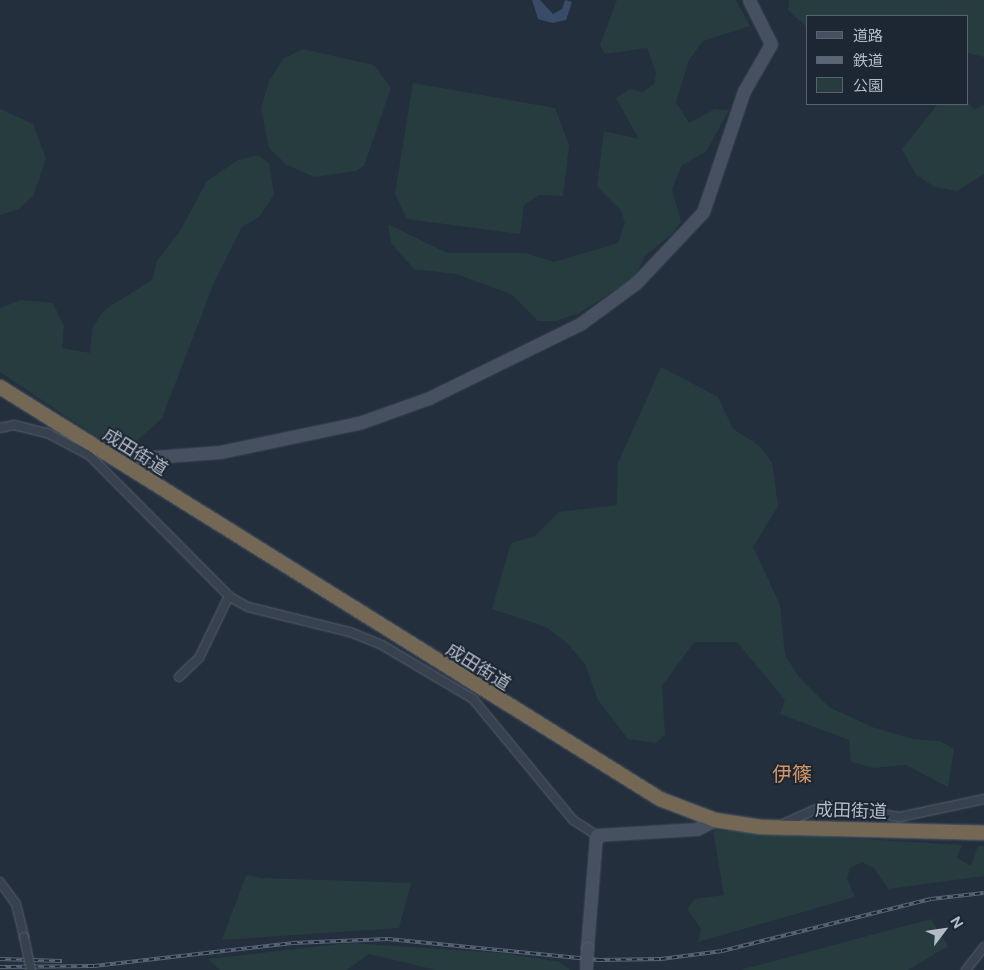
<!DOCTYPE html>
<html>
<head>
<meta charset="utf-8">
<style>
  body { margin:0 }
  #map { position:relative; width:984px; height:970px; overflow:hidden; background:#242f3e; font-family:"Public Sans","Noto Sans JP",sans-serif }
  div>[style] { position:absolute }
  [style*='--x'] { left:calc(var(--x)*1px); top:calc(var(--y)*1px); width:calc(var(--w)*1px); rotate:calc(var(--a)*1deg) }
  .green>* { inset:0; background:#263c3f }
  .water>* { inset:0; background:#394c67 }
  .roads { filter:drop-shadow(0 0 1px #565f6c) drop-shadow(0 0 1px #565f6c) }
  .street>* { height:8px; margin:-4px; padding:0 4px; transform-origin:4px; border-radius:4px; background:#38414e }
  .secondary>* { height:11px; margin:-5.5px; padding:0 5.5px; transform-origin:5.5px; border-radius:5.5px; background:#465061 }
  .highway>* { height:14px; margin:-7px; padding:0 7px; transform-origin:7px; border-radius:7px; background:#746855 }
  .rail>* { height:4px; margin-top:-2px; transform-origin:0; background:repeating-linear-gradient(90deg,#1d2633 0 5.5px,#5a6575 0 11px); box-sizing:border-box; border-block:1px solid #5a6575 }
  .bridges { filter:drop-shadow(0 0 1px #565f6c) drop-shadow(0 0 1px #565f6c) }
  .street-bridge>* { height:8px; margin:-4px; padding:0 4px; transform-origin:4px; border-radius:4px; background:#38414e }
  .secondary-bridge>* { height:11px; margin:-5.5px; padding:0 5.5px; transform-origin:5.5px; border-radius:5.5px; background:#465061 }
  span { translate:-50% -50%; white-space:nowrap; text-align:center; line-height:1.15; -webkit-text-stroke:4px #1d2633; paint-order:stroke }
  .street-label { font-size:18px; color:#b4bcc9 }
  .quarter-label { font-size:20px; color:#d59563 }
  .legend { position:absolute; left:806px; top:15px; width:162px; height:90px; box-sizing:border-box; background:#1d2633; border:1px solid #59626f; margin:0; padding:6px 9px; list-style:none; font-size:15px; color:#b4bcc9 }
  .legend li { display:flex; align-items:center; gap:10px; height:25px }
  .legend b { width:25px; border:1px solid #59626f }
  .north { position:absolute; left:919px; top:905px; width:50px; height:50px; -webkit-text-stroke:4px #1d2633; paint-order:stroke; rotate:59deg; font-size:14px; font-weight:700; line-height:20px; text-align:center; color:#b4bcc9 }
  .north::after { content:''; display:block; margin:auto; width:18px; height:22px; background:#b4bcc9; clip-path:polygon(50% 0,100% 100%,50% 72%,0 100%) }
</style>
</head>
<body>
<div id="map">
  <div class="green">
    <div style="clip-path:polygon(617px 0,736px 0,750px 26px,703px 41px,689px 60px,676px 102px,689px 123px,715px 109px,729px 110px,706px 152px,682px 165px,672px 189px,681px 222px,672px 234px,645px 256px,634px 278px,579px 313px,556px 321px,538px 321px,511px 294px,456px 274px,414px 269px,391px 243px,388px 224px,447px 253px,525px 253px,554px 262px,618px 243px,625px 223px,620px 209px,597px 186px,604px 131px,639px 139px,616px 98px,630px 89px,643px 92px,654px 84px,656px 73px,647px 48px,605px 54px,600px 45px)"></div>
    <div style="clip-path:polygon(789px 0,984px 0,984px 57px,968px 53px,968px 16px,808px 16px,808px 28px,788px 10px)"></div>
    <div style="clip-path:polygon(302px 49px,374px 65px,391px 88px,364px 166px,356px 171px,314px 177px,287px 165px,269px 148px,261px 109px,269px 81px,283px 59px)"></div>
    <div style="clip-path:polygon(413px 83px,555px 108px,569px 145px,563px 196px,539px 195px,524px 205px,520px 234px,407px 219px,395px 194px)"></div>
    <div style="clip-path:polygon(968px 102px,974px 110px,984px 105px,984px 174px,957px 191px,935px 187px,916px 175px,902px 149px,938px 104px)"></div>
    <div style="clip-path:polygon(0 109px,33px 124px,46px 159px,33px 196px,19px 209px,0 215px)"></div>
    <div style="clip-path:polygon(258px 155px,269px 163px,274px 195px,260px 216px,242px 227px,215px 280px,162px 418px,128px 449px,97px 437px,0 372px,0 308px,21px 300px,53px 303px,64px 326px,62px 348px,90px 353px,92px 329px,104px 310px,152px 280px,157px 261px,180px 231px,207px 181px,238px 160px)"></div>
    <div style="clip-path:polygon(661px 367px,718px 397px,733px 429px,760px 446px,772px 463px,778px 506px,753px 547px,780px 605px,785px 655px,799px 677px,829px 707px,872px 727px,913px 739px,940px 741px,954px 749px,948px 787px,906px 765px,874px 768px,851px 762px,849px 740px,780px 714px,785px 700px,737px 642px,694px 642px,662px 686px,665px 735px,656px 743px,628px 739px,598px 700px,585px 664px,567px 643px,546px 627px,492px 609px,511px 543px,535px 536px,559px 512px,617px 505px,618px 463px)"></div>
    <div style="clip-path:polygon(713px 830px,962px 845px,957px 858px,971px 866px,978px 846px,984px 846px,984px 876px,888px 889px,874px 868px,862px 862px,850px 868px,847px 879px,855px 897px,698px 942px,701px 929px,687px 909px,695px 899px,724px 895px)"></div>
    <div style="clip-path:polygon(246px 875px,262px 878px,411px 883px,399px 928px,222px 940px)"></div>
    <div style="clip-path:polygon(931px 919px,948px 946px,908px 970px,740px 970px)"></div>
    <div style="clip-path:polygon(349px 943px,501px 953px,560px 962px,570px 970px,436px 970px,369px 954px,347px 970px,220px 970px,208px 959px)"></div>
  </div>
  <div class="water">
    <div style="clip-path:polygon(532px 0,540px 0,553px 14px,562px 9px,565px 0,572px 2px,566px 20px,552px 23px,538px 19px)"></div>
  </div>
  <div class="roads">
    <div class="street">
      <div style="--x:0;--y:428;--w:14;--a:-12"></div>
      <div style="--x:14;--y:425;--w:36;--a:14"></div>
      <div style="--x:49;--y:434;--w:45;--a:27.7"></div>
      <div style="--x:89;--y:455;--w:200;--a:45.2"></div>
      <div style="--x:230;--y:597;--w:21;--a:29"></div>
      <div style="--x:248;--y:607;--w:105;--a:13.8"></div>
      <div style="--x:350;--y:632;--w:35;--a:22"></div>
      <div style="--x:382;--y:645;--w:106;--a:30.7"></div>
      <div style="--x:473;--y:699;--w:157;--a:50.4"></div>
      <div style="--x:573;--y:820;--w:27;--a:33"></div>
      <div style="--x:179;--y:677;--w:28;--a:-44"></div>
      <div style="--x:199;--y:658;--w:69;--a:-64.2"></div>
      <div style="--x:781;--y:825;--w:48;--a:-24.4"></div>
      <div style="--x:825;--y:805;--w:76;--a:9.1"></div>
      <div style="--x:900;--y:817;--w:86;--a:-12.1"></div>
      <div style="--x:0;--y:882;--w:27;--a:54"></div>
      <div style="--x:16;--y:904;--w:34;--a:76"></div>
      <div style="--x:966;--y:970;--w:29;--a:-52"></div>
    </div>
    <div class="secondary">
      <div style="--x:114;--y:460;--w:106;--a:-4.3"></div>
      <div style="--x:220;--y:452;--w:142;--a:-11.8"></div>
      <div style="--x:359;--y:423;--w:74;--a:-19.7"></div>
      <div style="--x:429;--y:398;--w:168;--a:-26.1"></div>
      <div style="--x:580;--y:324;--w:69;--a:-36.2"></div>
      <div style="--x:636;--y:283;--w:98;--a:-46.7"></div>
      <div style="--x:703;--y:212;--w:128;--a:-71.3"></div>
      <div style="--x:744;--y:91;--w:54;--a:-60.1"></div>
      <div style="--x:771;--y:44;--w:49;--a:-116.6"></div>
      <div style="--x:587;--y:948;--w:113;--a:-85.4"></div>
      <div style="--x:596;--y:835;--w:101;--a:-3.4"></div>
      <div style="--x:697;--y:829;--w:20;--a:-27"></div>
    </div>
    <div class="highway">
      <div style="--x:0;--y:387;--w:778;--a:31.97"></div>
      <div style="--x:660;--y:799;--w:59;--a:20.9"></div>
      <div style="--x:715;--y:820;--w:46;--a:8.8"></div>
      <div style="--x:760;--y:827;--w:224;--a:1.5"></div>
    </div>
  </div>
  <div class="rail">
    <div style="--x:0;--y:959;--w:62;--a:1.8"></div>
    <div style="--x:0;--y:967;--w:94;--a:-0.6"></div>
    <div style="--x:94;--y:966;--w:199;--a:-6.6"></div>
    <div style="--x:292;--y:943;--w:96;--a:-2.4"></div>
    <div style="--x:388;--y:939;--w:212;--a:5.7"></div>
    <div style="--x:599;--y:960;--w:62;--a:-0.9"></div>
    <div style="--x:661;--y:959;--w:62;--a:-7.5"></div>
    <div style="--x:722;--y:951;--w:215;--a:-14"></div>
    <div style="--x:931;--y:899;--w:53;--a:-6.5"></div>
  </div>
  <div class="bridges">
    <div class="street-bridge">
      <div style="--x:24;--y:937;--w:34;--a:78"></div>
    </div>
    <div class="secondary-bridge">
      <div style="--x:586;--y:969;--w:21;--a:-87"></div>
    </div>
  </div>
  <div class="street-label">
    <span style="left:135px;top:452px;rotate:32deg">成田街道</span>
    <span style="left:478px;top:667px;rotate:32deg">成田街道</span>
    <span style="left:851px;top:811px;rotate:2deg">成田街道</span>
  </div>
  <div class="quarter-label">
    <span style="left:792px;top:774px">伊篠</span>
  </div>
  <ul class="legend">
  <li><b style="height:6px;background:#465061"></b>道路</li>
  <li><b style="height:6px;background:#5a6575"></b>鉄道</li>
  <li><b style="height:14px;background:#263c3f"></b>公園</li>
  </ul>
  <div class="north">N</div>
</div>
</body>
</html>
